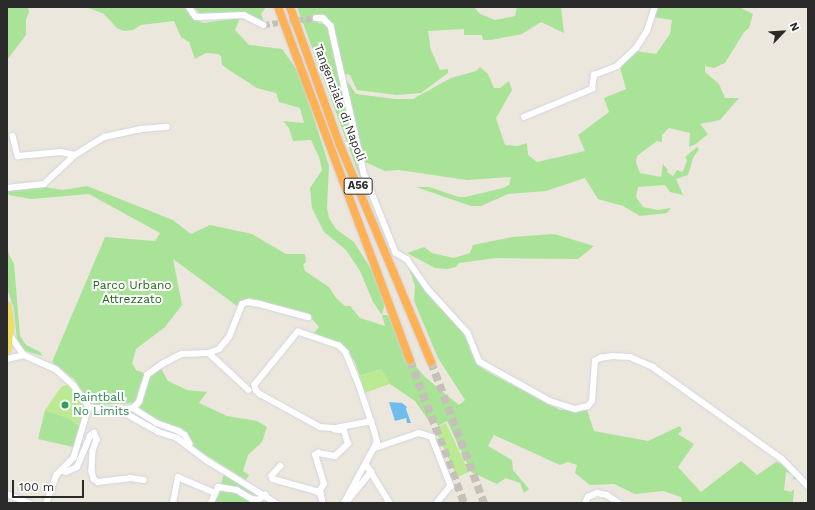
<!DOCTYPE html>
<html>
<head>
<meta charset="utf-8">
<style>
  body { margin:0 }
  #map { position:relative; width:815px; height:510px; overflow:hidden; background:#ece7dc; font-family:"Work Sans",sans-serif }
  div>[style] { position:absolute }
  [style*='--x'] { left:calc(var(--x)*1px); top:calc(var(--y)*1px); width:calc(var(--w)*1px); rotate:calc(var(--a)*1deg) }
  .green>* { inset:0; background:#a9e398 }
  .pitch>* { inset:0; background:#bbea93; transform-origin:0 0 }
  .water>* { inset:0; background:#6ebdee }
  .minor-tunnel>* { height:5.5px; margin-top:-2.75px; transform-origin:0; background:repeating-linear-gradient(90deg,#c5c1b8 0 5.5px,transparent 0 8.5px) }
  .highway-tunnel>* { height:8px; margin-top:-4px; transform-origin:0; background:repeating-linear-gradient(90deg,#c5c1b8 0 8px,transparent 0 12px) }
  .roads { filter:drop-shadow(0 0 1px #d1d2e3) drop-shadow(0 0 1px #d1d2e3) }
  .minor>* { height:5.5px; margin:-2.75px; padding:0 2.75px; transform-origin:2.75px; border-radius:2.75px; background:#fff }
  .major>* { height:7px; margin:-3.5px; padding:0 3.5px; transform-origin:3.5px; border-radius:3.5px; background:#f0df5c }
  .highway>* { height:8px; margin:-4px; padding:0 4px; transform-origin:4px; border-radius:4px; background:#feb255 }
  .dots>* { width:11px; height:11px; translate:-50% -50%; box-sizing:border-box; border:2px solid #fff; border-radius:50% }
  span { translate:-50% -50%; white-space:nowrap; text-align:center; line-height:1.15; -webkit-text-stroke:4px #fff; paint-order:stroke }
  .shield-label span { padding:1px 3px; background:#fff; border:1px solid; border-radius:3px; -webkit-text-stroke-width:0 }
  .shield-label { font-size:11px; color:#2a2a2a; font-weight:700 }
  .street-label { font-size:12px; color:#2a2a2a }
  .park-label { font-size:12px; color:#21671a }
  .leisure-label { font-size:12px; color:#27864d }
  .left { translate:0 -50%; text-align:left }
  .frame { position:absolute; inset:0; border:8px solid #2a2a2a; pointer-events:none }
  .north { position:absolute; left:763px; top:12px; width:40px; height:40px; -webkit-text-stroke:3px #fff; paint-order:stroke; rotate:65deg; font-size:11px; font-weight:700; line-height:16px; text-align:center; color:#2a2a2a }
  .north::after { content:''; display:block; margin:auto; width:14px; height:18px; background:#2a2a2a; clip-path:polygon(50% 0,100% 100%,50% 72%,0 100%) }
  .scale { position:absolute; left:12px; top:480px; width:72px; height:18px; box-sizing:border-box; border:2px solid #2a2a2a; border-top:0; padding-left:5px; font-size:12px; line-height:14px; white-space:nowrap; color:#2a2a2a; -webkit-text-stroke:3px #fff; paint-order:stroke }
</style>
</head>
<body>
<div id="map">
  <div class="green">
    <div style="clip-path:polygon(7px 7px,28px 7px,29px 12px,26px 20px,26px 35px,7px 60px)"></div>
    <div style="clip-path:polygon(86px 7px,186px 7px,190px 16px,203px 23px,240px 18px,235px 30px,249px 45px,282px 49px,300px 74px,329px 166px,327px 208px,329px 218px,336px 229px,354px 242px,373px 272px,385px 302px,382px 315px,390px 315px,408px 363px,414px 364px,425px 377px,459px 405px,465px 400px,438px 358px,414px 301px,415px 286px,408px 265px,439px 306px,468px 335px,471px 352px,479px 366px,488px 372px,560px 410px,587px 410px,594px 431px,648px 441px,680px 426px,682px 430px,678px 434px,694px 444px,678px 467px,701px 492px,741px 461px,757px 475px,776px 462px,787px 465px,793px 470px,796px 478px,796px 480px,793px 479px,793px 474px,786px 472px,784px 490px,791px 492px,794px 489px,793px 503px,682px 503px,681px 497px,663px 491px,635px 494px,614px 484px,590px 485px,575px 473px,577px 465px,568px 462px,560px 465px,494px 435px,488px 446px,512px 460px,513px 470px,529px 489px,524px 493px,520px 483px,506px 478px,497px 484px,471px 472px,447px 421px,438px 426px,434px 419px,429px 421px,415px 401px,390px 384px,381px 369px,360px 376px,354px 360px,342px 346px,313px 334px,319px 327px,307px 313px,249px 298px,239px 302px,237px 306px,173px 259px,182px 305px,165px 327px,136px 349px,132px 363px,136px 370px,146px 374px,140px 385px,136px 403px,91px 405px,75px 380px,52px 362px,105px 237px,155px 241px,160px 233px,89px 194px,31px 199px,9px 195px,7px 190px,45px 187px,63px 190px,87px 186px,173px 220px,191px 234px,210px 225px,252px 234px,286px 254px,305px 254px,306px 262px,303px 265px,305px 271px,329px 287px,336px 298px,345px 306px,350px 306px,360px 318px,385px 326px,382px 315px,373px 302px,360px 271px,346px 250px,324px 232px,312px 208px,310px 188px,322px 170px,319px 157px,311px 140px,293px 141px,289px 128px,283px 121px,304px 123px,300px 108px,279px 102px,276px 93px,257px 88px,232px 72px,222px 65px,221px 56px,218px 54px,206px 53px,195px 59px,189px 42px,181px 37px,174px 21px,141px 25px,133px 30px,124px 31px,117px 28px,104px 14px)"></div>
    <div style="clip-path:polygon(193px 7px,266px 7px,261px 14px,264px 22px,245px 13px,202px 15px)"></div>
    <div style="clip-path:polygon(297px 7px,474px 7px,480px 14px,495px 20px,515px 16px,517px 7px,561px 7px,564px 33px,541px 22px,522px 34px,491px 40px,483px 40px,482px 35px,464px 35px,464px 29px,428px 31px,431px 50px,440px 70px,448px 69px,448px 73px,421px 93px,397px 95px,357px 90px,350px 75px,343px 73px,331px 22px,323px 16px,315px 15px,318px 23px,324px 24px,328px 28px,361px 180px)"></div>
    <div style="clip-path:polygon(656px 7px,739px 7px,753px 14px,749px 28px,744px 32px,725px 63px,714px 68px,705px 66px,705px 72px,719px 84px,725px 98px,739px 98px,720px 120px,700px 124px,708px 134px,696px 144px,689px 147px,690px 133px,669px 128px,662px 135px,662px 142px,657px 141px,637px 156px,636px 162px,640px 173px,661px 177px,663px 164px,668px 170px,667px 172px,673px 176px,677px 170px,682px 172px,684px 169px,687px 160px,685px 157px,697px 147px,699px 149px,693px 158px,688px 175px,676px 179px,683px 195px,670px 192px,665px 185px,638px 187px,636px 197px,643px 207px,658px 210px,671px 208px,667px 213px,640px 216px,623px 206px,598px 199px,585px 178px,546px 191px,508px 194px,481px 206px,471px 206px,416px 187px,429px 187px,459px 197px,465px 197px,503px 188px,509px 185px,511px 177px,467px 180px,399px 170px,385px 171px,363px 161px,345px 78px,356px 94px,395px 99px,413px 99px,451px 78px,476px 71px,480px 67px,488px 74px,494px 88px,500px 88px,509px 81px,512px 90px,496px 118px,505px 145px,518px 146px,527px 143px,528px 155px,537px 162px,585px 151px,578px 135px,609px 112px,604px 98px,626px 89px,620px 67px,636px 51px,656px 54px,670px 34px,672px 20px,653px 17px)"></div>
    <div style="clip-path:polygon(554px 234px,594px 246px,578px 259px,496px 258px,459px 263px,456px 267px,447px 269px,435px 268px,407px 253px,424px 247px,432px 253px,454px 258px,470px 253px,473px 245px,512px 237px)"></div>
    <div style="clip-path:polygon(7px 250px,14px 264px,20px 336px,26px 345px,40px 352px,43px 356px,25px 351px,17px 342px,14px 309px,7px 289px)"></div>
    <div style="clip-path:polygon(160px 367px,168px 381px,187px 390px,207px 392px,199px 403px,227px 416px,257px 421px,267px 427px,262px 442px,248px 455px,243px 471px,249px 475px,246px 480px,193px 447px,186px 433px,163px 424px,139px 410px,147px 377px)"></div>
    <div style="clip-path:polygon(45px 410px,68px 418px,80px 427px,73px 447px,38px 439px)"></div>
    <div style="clip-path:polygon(224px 474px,254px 493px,255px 495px,221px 484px)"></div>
    <div style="clip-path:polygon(219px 488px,238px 493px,253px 503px,214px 503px)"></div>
  </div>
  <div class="pitch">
    <div style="clip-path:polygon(381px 369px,390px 384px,364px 393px,358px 377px)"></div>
    <div style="clip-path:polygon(68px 384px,85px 408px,80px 427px,68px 418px,45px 410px,61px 387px)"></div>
    <div style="left:446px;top:423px;width:54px;height:13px;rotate:65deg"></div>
  </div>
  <div class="water">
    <div style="clip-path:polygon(389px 402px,402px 403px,407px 407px,406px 409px,411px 423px,407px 423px,406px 418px,395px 421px)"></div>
  </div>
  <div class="minor-tunnel">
    <div style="--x:264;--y:25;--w:52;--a:-7.7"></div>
  </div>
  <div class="highway-tunnel">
    <div style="--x:410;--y:360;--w:153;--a:69.3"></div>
    <div style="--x:431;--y:362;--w:151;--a:69.4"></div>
  </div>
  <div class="roads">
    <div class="minor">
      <div style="--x:189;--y:7;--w:12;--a:55"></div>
      <div style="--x:196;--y:17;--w:48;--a:-2.4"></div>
      <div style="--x:244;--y:15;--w:22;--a:27"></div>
      <div style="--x:316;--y:18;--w:7;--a:0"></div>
      <div style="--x:323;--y:18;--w:11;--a:45"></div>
      <div style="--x:331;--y:26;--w:151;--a:77.3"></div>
      <div style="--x:364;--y:173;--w:86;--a:68.2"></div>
      <div style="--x:396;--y:253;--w:13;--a:29"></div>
      <div style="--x:407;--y:259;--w:37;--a:55"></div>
      <div style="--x:428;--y:289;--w:59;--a:47.7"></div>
      <div style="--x:468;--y:333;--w:31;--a:68"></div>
      <div style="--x:480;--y:362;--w:80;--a:29.1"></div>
      <div style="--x:550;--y:401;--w:26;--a:18"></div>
      <div style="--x:575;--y:409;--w:13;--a:-13"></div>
      <div style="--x:588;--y:406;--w:6;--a:-51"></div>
      <div style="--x:592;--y:401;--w:40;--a:-85.7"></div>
      <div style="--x:595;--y:361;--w:6;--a:-31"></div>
      <div style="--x:600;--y:358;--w:12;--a:-9"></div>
      <div style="--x:612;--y:356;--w:18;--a:3"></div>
      <div style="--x:630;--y:357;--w:25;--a:23"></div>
      <div style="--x:653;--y:367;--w:158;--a:35.5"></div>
      <div style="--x:782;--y:459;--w:37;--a:46"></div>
      <div style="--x:524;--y:117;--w:74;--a:-22.4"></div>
      <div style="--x:592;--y:89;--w:14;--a:-82"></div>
      <div style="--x:594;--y:75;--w:25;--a:-21"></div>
      <div style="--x:617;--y:66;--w:26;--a:-43"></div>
      <div style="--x:636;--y:48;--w:20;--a:-57"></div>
      <div style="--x:647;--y:31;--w:25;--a:-72"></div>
      <div style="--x:13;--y:136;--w:21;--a:76"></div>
      <div style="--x:18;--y:156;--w:43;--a:-5.3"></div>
      <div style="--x:61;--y:152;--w:14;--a:12"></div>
      <div style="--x:7;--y:188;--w:37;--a:-6"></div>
      <div style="--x:44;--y:184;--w:42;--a:-43.1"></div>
      <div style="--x:75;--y:155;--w:34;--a:-32"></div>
      <div style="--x:104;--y:137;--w:39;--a:-12"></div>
      <div style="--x:142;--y:129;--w:25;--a:-5"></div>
      <div style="--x:10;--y:335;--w:24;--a:55"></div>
      <div style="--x:209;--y:353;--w:54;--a:42.8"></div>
      <div style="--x:7;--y:359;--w:17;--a:-13"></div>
      <div style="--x:24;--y:355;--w:35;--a:24"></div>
      <div style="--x:56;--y:369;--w:25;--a:43"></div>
      <div style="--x:74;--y:386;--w:26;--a:54"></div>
      <div style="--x:89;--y:407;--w:53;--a:106.4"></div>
      <div style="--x:74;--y:458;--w:24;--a:135"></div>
      <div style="--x:57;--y:475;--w:30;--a:110"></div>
      <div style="--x:89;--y:407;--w:34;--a:8"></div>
      <div style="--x:123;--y:412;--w:41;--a:29.1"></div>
      <div style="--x:159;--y:432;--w:19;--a:18"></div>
      <div style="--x:177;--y:438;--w:39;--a:37"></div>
      <div style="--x:208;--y:461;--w:80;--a:31.7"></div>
      <div style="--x:133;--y:408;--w:8;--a:-45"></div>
      <div style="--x:139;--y:402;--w:28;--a:-73"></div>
      <div style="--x:147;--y:375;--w:19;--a:-36"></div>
      <div style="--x:162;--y:364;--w:22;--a:-27"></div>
      <div style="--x:182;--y:354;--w:27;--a:-2"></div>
      <div style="--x:209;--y:353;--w:11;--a:-22"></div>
      <div style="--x:219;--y:349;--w:16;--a:-50"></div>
      <div style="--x:229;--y:337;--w:35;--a:-68"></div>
      <div style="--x:242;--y:304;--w:6;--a:-18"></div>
      <div style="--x:248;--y:302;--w:12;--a:9"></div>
      <div style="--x:260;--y:304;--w:50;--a:15.2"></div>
      <div style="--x:117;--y:410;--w:16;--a:-7"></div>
      <div style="--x:133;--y:408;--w:28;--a:32"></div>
      <div style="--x:157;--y:423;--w:23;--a:20"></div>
      <div style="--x:179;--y:431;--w:7;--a:34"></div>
      <div style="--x:185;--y:435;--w:10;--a:61"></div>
      <div style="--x:375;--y:448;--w:46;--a:-18.8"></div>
      <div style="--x:419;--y:433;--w:14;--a:17"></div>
      <div style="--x:432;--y:437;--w:53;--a:68.8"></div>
      <div style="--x:451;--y:486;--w:22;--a:129"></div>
      <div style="--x:366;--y:464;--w:46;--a:58.4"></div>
      <div style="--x:281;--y:466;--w:13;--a:132"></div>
      <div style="--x:272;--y:476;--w:3;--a:72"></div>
      <div style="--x:273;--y:479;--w:45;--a:15.6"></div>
      <div style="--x:316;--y:491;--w:6;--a:31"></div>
      <div style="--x:321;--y:494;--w:9;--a:77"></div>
      <div style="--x:62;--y:470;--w:4;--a:27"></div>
      <div style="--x:66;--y:472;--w:12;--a:-24"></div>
      <div style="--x:77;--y:467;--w:34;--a:-67"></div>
      <div style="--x:90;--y:436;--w:5;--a:-37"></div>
      <div style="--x:94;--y:433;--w:7;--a:63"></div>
      <div style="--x:97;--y:439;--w:13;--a:108"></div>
      <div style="--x:93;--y:451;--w:20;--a:93"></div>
      <div style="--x:92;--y:471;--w:8;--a:76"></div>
      <div style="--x:94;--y:479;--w:5;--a:37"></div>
      <div style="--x:98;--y:482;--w:33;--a:-7"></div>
      <div style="--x:131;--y:478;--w:13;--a:9"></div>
      <div style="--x:319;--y:492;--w:9;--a:-58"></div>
      <div style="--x:324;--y:484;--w:30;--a:-107"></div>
      <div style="--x:315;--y:455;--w:4;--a:-34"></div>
      <div style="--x:318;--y:453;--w:17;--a:10"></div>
      <div style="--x:335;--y:456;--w:18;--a:-43"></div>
      <div style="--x:348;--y:444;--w:14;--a:-107"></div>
      <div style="--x:344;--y:431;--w:9;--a:-174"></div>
      <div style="--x:7;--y:494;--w:24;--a:22"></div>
      <div style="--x:349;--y:499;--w:35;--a:-51"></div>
      <div style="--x:173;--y:503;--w:26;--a:-79"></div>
      <div style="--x:178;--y:477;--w:40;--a:23.4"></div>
      <div style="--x:211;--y:503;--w:17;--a:-66"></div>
      <div style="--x:218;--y:487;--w:19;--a:9"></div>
      <div style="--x:237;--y:490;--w:17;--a:31"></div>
      <div style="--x:252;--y:499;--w:6;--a:9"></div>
      <div style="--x:258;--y:500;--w:9;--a:-36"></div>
      <div style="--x:344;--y:503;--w:69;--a:-61.6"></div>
      <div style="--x:377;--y:442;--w:11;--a:-105"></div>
      <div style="--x:374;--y:431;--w:47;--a:-108.4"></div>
      <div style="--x:359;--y:386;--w:35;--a:-112"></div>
      <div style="--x:346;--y:353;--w:10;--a:-135"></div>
      <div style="--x:339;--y:346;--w:43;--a:-161.1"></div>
      <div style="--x:298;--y:332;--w:68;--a:129.1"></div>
      <div style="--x:255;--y:385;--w:5;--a:79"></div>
      <div style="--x:256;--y:390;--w:6;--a:45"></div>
      <div style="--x:260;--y:394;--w:68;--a:28.8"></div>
      <div style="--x:320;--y:427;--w:16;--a:4"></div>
      <div style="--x:336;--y:428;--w:36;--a:-11"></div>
      <div style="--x:585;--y:503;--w:7;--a:-63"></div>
      <div style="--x:588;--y:497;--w:10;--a:-24"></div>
      <div style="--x:597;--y:493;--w:10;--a:11"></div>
      <div style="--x:607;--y:495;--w:14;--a:34"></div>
    </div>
    <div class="major">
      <div style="--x:7;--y:305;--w:20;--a:81"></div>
      <div style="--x:10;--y:325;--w:25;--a:97"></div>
    </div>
    <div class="highway">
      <div style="--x:278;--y:7;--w:377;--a:69.5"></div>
      <div style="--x:290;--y:7;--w:145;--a:70.2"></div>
      <div style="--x:339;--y:143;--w:238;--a:67.2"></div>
    </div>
  </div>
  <div class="dots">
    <div style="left:65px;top:405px;background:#2e9e5b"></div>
  </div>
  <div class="shield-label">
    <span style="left:358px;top:186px">A56</span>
  </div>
  <div class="street-label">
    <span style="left:339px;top:103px;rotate:69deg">Tangenziale di Napoli</span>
  </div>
  <div class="park-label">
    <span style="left:132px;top:293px">Parco Urbano<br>Attrezzato</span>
  </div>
  <div class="leisure-label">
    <span class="left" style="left:73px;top:405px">Paintball<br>No Limits</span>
  </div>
  <div class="frame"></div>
  <div class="north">N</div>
  <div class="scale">100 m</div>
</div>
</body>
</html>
